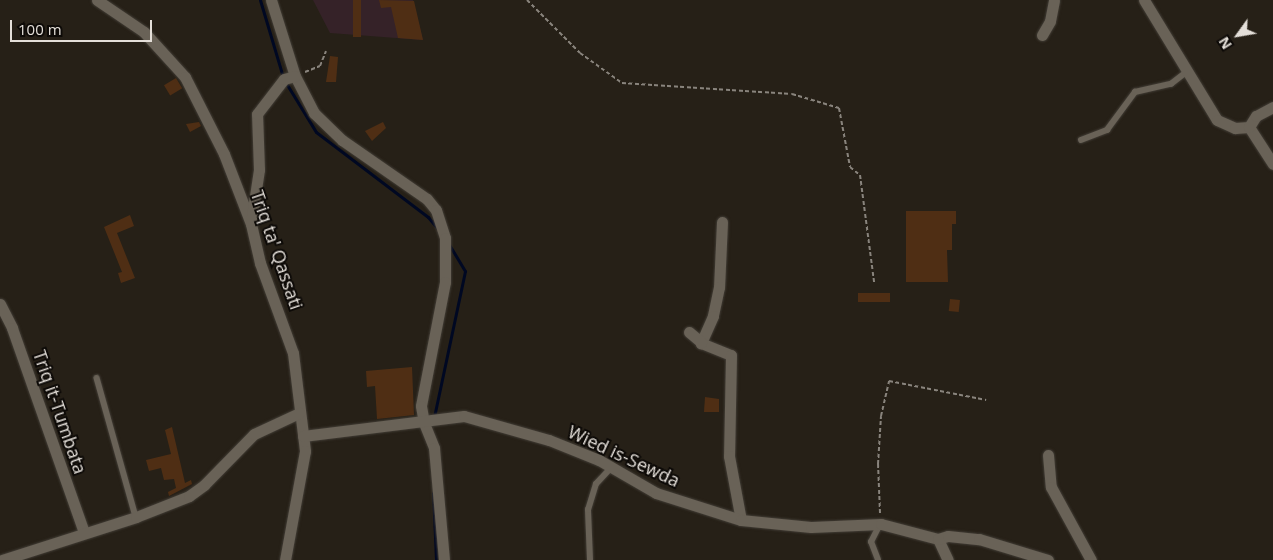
<!DOCTYPE html>
<html>
<head>
<meta charset="utf-8">
<style>
  body { margin:0 }
  #map { position:relative; width:1273px; height:560px; overflow:hidden; background:#262017; font-family:"Open Sans",sans-serif }
  div>[style] { position:absolute }
  [style*='--x'] { left:calc(var(--x)*1px); top:calc(var(--y)*1px); width:calc(var(--w)*1px); rotate:calc(var(--a)*1deg) }
  .industrial>* { inset:0; background:#352228 }
  .stream>* { height:3px; margin:-1.5px; padding:0 1.5px; transform-origin:1.5px; border-radius:1.5px; background:#000822 }
  .building>* { inset:0; background:#4f2e14; transform-origin:0 0 }
  .path>* { height:2px; margin-top:-1px; transform-origin:0; background:repeating-linear-gradient(90deg,#89847d 0 4px,transparent 0 6.5px) }
  .roads { filter:drop-shadow(0 0 1px #423d36) drop-shadow(0 0 1px #423d36) }
  .service>* { height:5.5px; margin:-2.75px; padding:0 2.75px; transform-origin:2.75px; border-radius:2.75px; background:#696257 }
  .minor>* { height:11px; margin:-5.5px; padding:0 5.5px; transform-origin:5.5px; border-radius:5.5px; background:#696257 }
  span { translate:-50% -50%; white-space:nowrap; text-align:center; line-height:1.15; -webkit-text-stroke:4px #0d0a07; paint-order:stroke }
  .street-label { font-size:18px; color:#e4dfd9 }
  .north { position:absolute; left:1213px; top:10px; width:50px; height:50px; -webkit-text-stroke:4px #0d0a07; paint-order:stroke; rotate:238deg; font-size:14px; font-weight:700; line-height:20px; text-align:center; color:#e4dfd9 }
  .north::after { content:''; display:block; margin:auto; width:18px; height:22px; background:#e4dfd9; clip-path:polygon(50% 0,100% 100%,50% 72%,0 100%) }
  .scale { position:absolute; left:10px; top:20px; width:142px; height:22px; box-sizing:border-box; border:2px solid #e4dfd9; border-top:0; padding-left:6px; font-size:15px; line-height:18px; white-space:nowrap; color:#e4dfd9; -webkit-text-stroke:4px #0d0a07; paint-order:stroke }
</style>
</head>
<body>
<div id="map">
  <div class="industrial">
    <div style="clip-path:polygon(313px 0,413px 0,423px 40px,330px 33px)"></div>
  </div>
  <div class="stream">
    <div style="--x:260;--y:0;--w:80;--a:73.4"></div>
    <div style="--x:286;--y:83;--w:57;--a:58.5"></div>
    <div style="--x:316;--y:132;--w:141;--a:37.2"></div>
    <div style="--x:428;--y:217;--w:16;--a:50"></div>
    <div style="--x:434;--y:417;--w:149;--a:-78"></div>
    <div style="--x:465;--y:271;--w:31;--a:-121"></div>
    <div style="--x:433;--y:493;--w:67;--a:87.4"></div>
  </div>
  <div class="building">
    <div style="left:353px;top:0;width:8px;height:37px"></div>
    <div style="clip-path:polygon(379px 0,414px 1px,423px 40px,398px 38px,391px 7px,381px 8px)"></div>
    <div style="clip-path:polygon(330px 56px,338px 57px,336px 82px,326px 82px)"></div>
    <div style="left:176px;top:78px;width:12px;height:14px;rotate:59deg"></div>
    <div style="clip-path:polygon(199px 122px,201px 126px,190px 132px,186px 124px)"></div>
    <div style="clip-path:polygon(383px 122px,386px 128px,372px 141px,365px 131px)"></div>
    <div style="clip-path:polygon(906px 211px,956px 211px,956px 224px,952px 224px,952px 250px,947px 250px,948px 282px,906px 282px)"></div>
    <div style="clip-path:polygon(130px 215px,134px 226px,117px 233px,135px 278px,121px 283px,118px 273px,122px 272px,104px 227px)"></div>
    <div style="left:858px;top:293px;width:32px;height:9px"></div>
    <div style="left:950px;top:299px;width:10px;height:12px;rotate:6deg"></div>
    <div style="clip-path:polygon(412px 367px,414px 415px,377px 419px,375px 386px,367px 387px,366px 371px)"></div>
    <div style="clip-path:polygon(705px 397px,719px 399px,719px 412px,704px 412px)"></div>
    <div style="clip-path:polygon(172px 427px,185px 483px,191px 480px,192px 484px,169px 496px,168px 492px,176px 488px,174px 479px,164px 480px,161px 468px,149px 471px,146px 460px,171px 454px,165px 430px)"></div>
  </div>
  <div class="path">
    <div style="--x:527;--y:0;--w:75;--a:45"></div>
    <div style="--x:580;--y:53;--w:52;--a:35.5"></div>
    <div style="--x:622;--y:83;--w:170;--a:3.7"></div>
    <div style="--x:792;--y:94;--w:49;--a:16.6"></div>
    <div style="--x:839;--y:108;--w:60;--a:79.4"></div>
    <div style="--x:850;--y:167;--w:13;--a:39"></div>
    <div style="--x:860;--y:175;--w:108;--a:82.5"></div>
    <div style="--x:305;--y:72;--w:16;--a:-22"></div>
    <div style="--x:320;--y:66;--w:16;--a:-68"></div>
    <div style="--x:880;--y:513;--w:49;--a:-92.3"></div>
    <div style="--x:878;--y:464;--w:48;--a:-86.4"></div>
    <div style="--x:881;--y:416;--w:36;--a:-77"></div>
    <div style="--x:889;--y:381;--w:99;--a:11.1"></div>
  </div>
  <div class="roads">
    <div class="service">
      <div style="--x:1081;--y:140;--w:28;--a:-21"></div>
      <div style="--x:1107;--y:130;--w:47;--a:-53.6"></div>
      <div style="--x:1135;--y:92;--w:37;--a:-13"></div>
      <div style="--x:1171;--y:84;--w:18;--a:-38"></div>
      <div style="--x:97;--y:378;--w:144;--a:74.3"></div>
      <div style="--x:590;--y:560;--w:50;--a:-92.3"></div>
      <div style="--x:588;--y:510;--w:27;--a:-73"></div>
      <div style="--x:596;--y:484;--w:23;--a:-47"></div>
      <div style="--x:878;--y:560;--w:19;--a:-111"></div>
      <div style="--x:871;--y:542;--w:18;--a:-63"></div>
    </div>
    <div class="minor">
      <div style="--x:97;--y:0;--w:57;--a:34.2"></div>
      <div style="--x:144;--y:32;--w:61;--a:47.7"></div>
      <div style="--x:185;--y:77;--w:86;--a:63.1"></div>
      <div style="--x:224;--y:154;--w:75;--a:68.9"></div>
      <div style="--x:251;--y:224;--w:40;--a:77"></div>
      <div style="--x:260;--y:263;--w:96;--a:69.9"></div>
      <div style="--x:293;--y:353;--w:99;--a:83"></div>
      <div style="--x:305;--y:451;--w:111;--a:100.4"></div>
      <div style="--x:271;--y:0;--w:80;--a:72.5"></div>
      <div style="--x:295;--y:76;--w:42;--a:62.8"></div>
      <div style="--x:314;--y:113;--w:39;--a:44"></div>
      <div style="--x:342;--y:140;--w:103;--a:34.8"></div>
      <div style="--x:427;--y:199;--w:14;--a:51"></div>
      <div style="--x:436;--y:210;--w:29;--a:72"></div>
      <div style="--x:445;--y:238;--w:44;--a:90"></div>
      <div style="--x:445;--y:282;--w:126;--a:101"></div>
      <div style="--x:421;--y:406;--w:17;--a:80"></div>
      <div style="--x:424;--y:423;--w:27;--a:68"></div>
      <div style="--x:434;--y:448;--w:112;--a:84.9"></div>
      <div style="--x:1144;--y:0;--w:140;--a:58.7"></div>
      <div style="--x:1217;--y:120;--w:20;--a:24"></div>
      <div style="--x:1235;--y:128;--w:14;--a:-4"></div>
      <div style="--x:1042;--y:35;--w:16;--a:-60"></div>
      <div style="--x:1050;--y:21;--w:21;--a:-79"></div>
      <div style="--x:1249;--y:127;--w:44;--a:57"></div>
      <div style="--x:1249;--y:127;--w:13;--a:-58"></div>
      <div style="--x:1256;--y:116;--w:19;--a:-28"></div>
      <div style="--x:251;--y:222;--w:53;--a:-81.3"></div>
      <div style="--x:259;--y:170;--w:56;--a:-92"></div>
      <div style="--x:257;--y:114;--w:44;--a:-52.4"></div>
      <div style="--x:284;--y:79;--w:11;--a:-15"></div>
      <div style="--x:722;--y:222;--w:65;--a:92.6"></div>
      <div style="--x:719;--y:287;--w:30;--a:102"></div>
      <div style="--x:713;--y:316;--w:30;--a:114"></div>
      <div style="--x:701;--y:343;--w:32;--a:22"></div>
      <div style="--x:731;--y:355;--w:101;--a:91.1"></div>
      <div style="--x:729;--y:456;--w:65;--a:79.4"></div>
      <div style="--x:0;--y:304;--w:27;--a:63"></div>
      <div style="--x:12;--y:328;--w:217;--a:70.6"></div>
      <div style="--x:689;--y:332;--w:16;--a:40"></div>
      <div style="--x:303;--y:436;--w:162;--a:-7.1"></div>
      <div style="--x:464;--y:416;--w:88;--a:15.8"></div>
      <div style="--x:549;--y:440;--w:54;--a:21.8"></div>
      <div style="--x:599;--y:460;--w:66;--a:30.1"></div>
      <div style="--x:656;--y:493;--w:89;--a:17.6"></div>
      <div style="--x:741;--y:520;--w:70;--a:5.7"></div>
      <div style="--x:811;--y:527;--w:70;--a:-2.5"></div>
      <div style="--x:881;--y:524;--w:59;--a:14.7"></div>
      <div style="--x:938;--y:539;--w:23;--a:65"></div>
      <div style="--x:1048;--y:455;--w:32;--a:85"></div>
      <div style="--x:1051;--y:487;--w:83;--a:61.3"></div>
      <div style="--x:938;--y:539;--w:10;--a:-17"></div>
      <div style="--x:948;--y:536;--w:31;--a:6"></div>
      <div style="--x:979;--y:539;--w:72;--a:16.9"></div>
      <div style="--x:2;--y:560;--w:141;--a:-17.8"></div>
      <div style="--x:136;--y:517;--w:57;--a:-21.6"></div>
      <div style="--x:189;--y:496;--w:19;--a:-36"></div>
      <div style="--x:204;--y:485;--w:71;--a:-45.6"></div>
      <div style="--x:254;--y:434;--w:50;--a:-25"></div>
    </div>
  </div>
  <div class="street-label">
    <span style="left:277px;top:250px;rotate:71deg">Triq ta' Qassati</span>
    <span style="left:60px;top:412px;rotate:71deg">Triq it-Tumbata</span>
    <span style="left:624px;top:456px;rotate:25deg">Wied is-Sewda</span>
  </div>
  <div class="north">N</div>
  <div class="scale">100 m</div>
</div>
</body>
</html>
